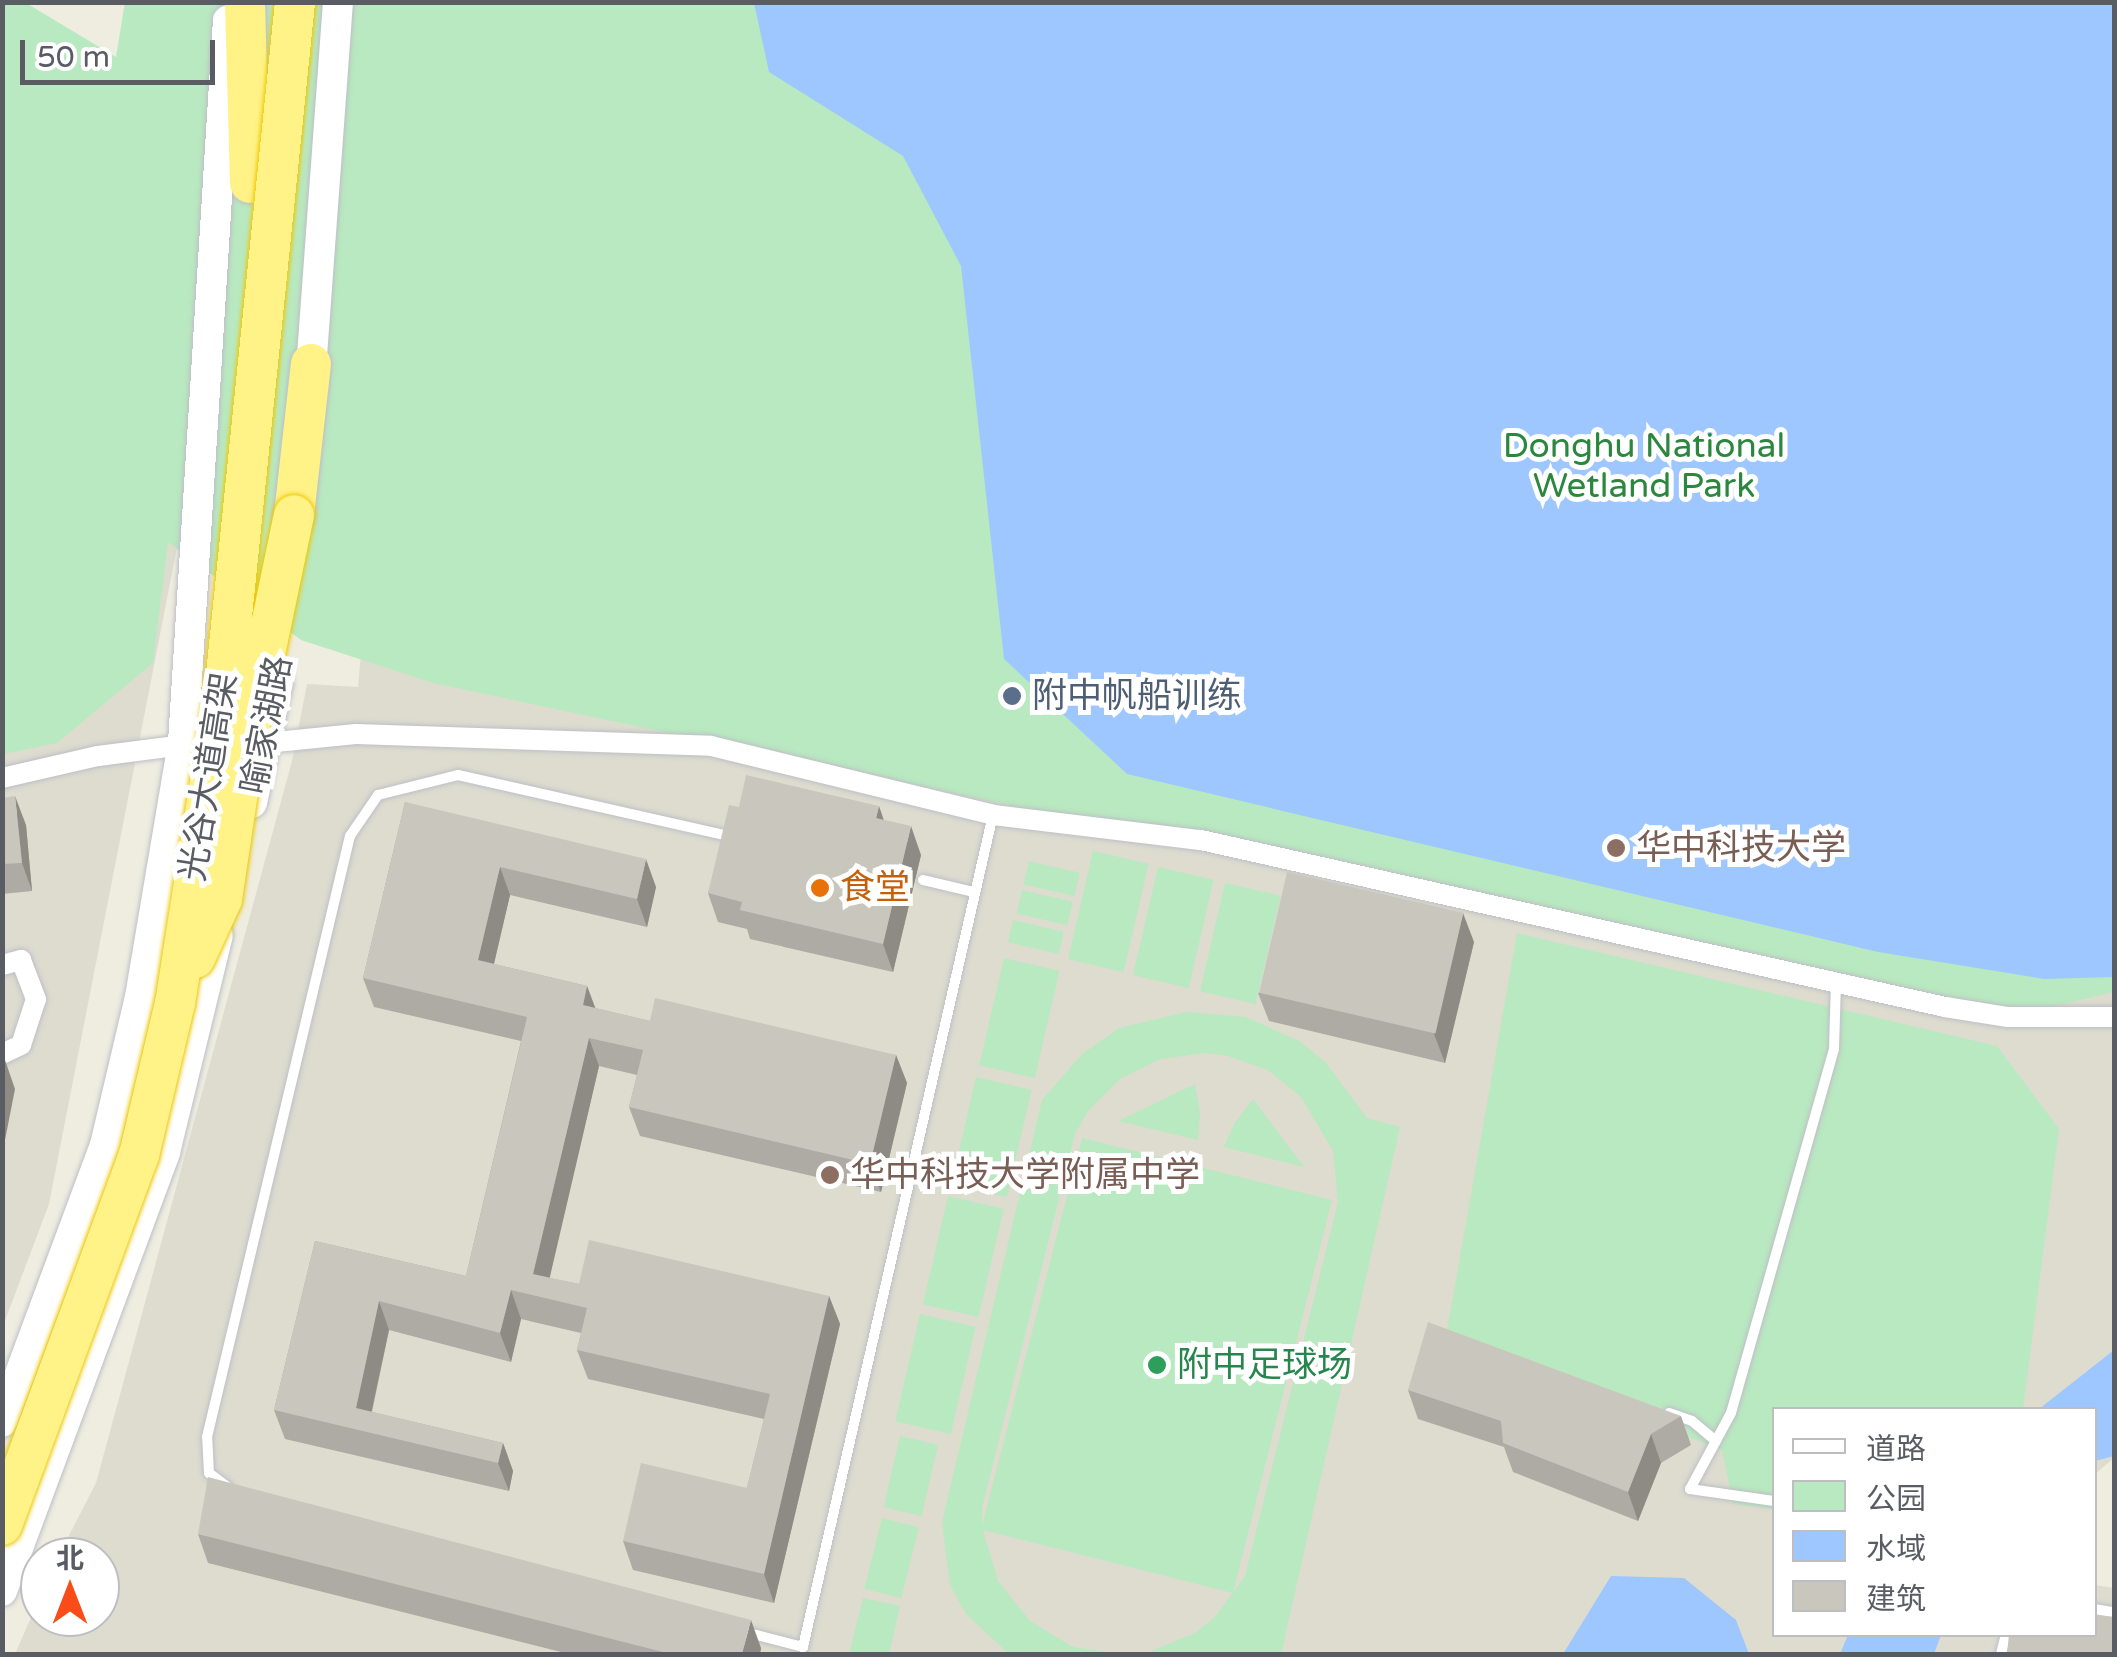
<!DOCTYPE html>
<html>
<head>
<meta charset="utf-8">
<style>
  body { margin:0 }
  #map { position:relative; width:2117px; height:1657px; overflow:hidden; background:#eeede0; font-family:"Varela Round","Noto Sans SC",sans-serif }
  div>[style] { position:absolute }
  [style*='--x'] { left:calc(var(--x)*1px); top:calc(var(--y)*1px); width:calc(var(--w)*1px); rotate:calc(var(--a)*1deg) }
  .education>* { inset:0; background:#dddccf }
  .green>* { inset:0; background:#b9e9c0; transform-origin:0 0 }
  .water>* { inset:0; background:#9fc7ff }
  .roads { filter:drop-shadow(0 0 2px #bdbfc6) drop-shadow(0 0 2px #bdbfc6) }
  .lane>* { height:10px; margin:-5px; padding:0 5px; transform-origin:5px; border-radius:5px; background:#fff }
  .street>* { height:20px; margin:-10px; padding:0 10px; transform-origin:10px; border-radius:10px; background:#fff }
  .secondary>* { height:30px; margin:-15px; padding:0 15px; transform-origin:15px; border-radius:15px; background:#fff }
  .highway>* { height:40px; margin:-20px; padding:0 20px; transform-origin:20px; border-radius:20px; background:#fff286 }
  .bridges { filter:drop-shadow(0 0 2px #eec700) drop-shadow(0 0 2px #eec700) }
  .highway-bridge>* { height:40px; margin:-20px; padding:0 20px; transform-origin:20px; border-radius:20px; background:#fff286 }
  .wall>* { inset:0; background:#adaba3 }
  .shaded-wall>* { inset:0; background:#8d8b84 }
  .building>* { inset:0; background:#c9c7bd; transform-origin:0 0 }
  .dots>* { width:28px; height:28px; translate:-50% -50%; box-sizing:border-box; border:5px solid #fff; border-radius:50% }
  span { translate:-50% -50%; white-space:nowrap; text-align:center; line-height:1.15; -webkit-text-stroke:10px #fff; paint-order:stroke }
  .park-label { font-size:35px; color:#2c873e }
  .service-label { font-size:35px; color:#4e5e75 }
  .left { translate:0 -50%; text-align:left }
  .street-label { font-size:35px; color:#595c63 }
  .education-label { font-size:35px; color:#785e54 }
  .food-label { font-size:35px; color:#c56008 }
  .leisure-label { font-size:35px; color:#27864d }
  .frame { position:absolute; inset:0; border:5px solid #595c63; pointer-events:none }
  .legend { position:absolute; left:1772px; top:1407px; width:325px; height:230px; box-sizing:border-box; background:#fff; border:2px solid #bdbec1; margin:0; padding:12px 18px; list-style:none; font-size:30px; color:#595c63 }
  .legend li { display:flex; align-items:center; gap:20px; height:50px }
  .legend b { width:50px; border:2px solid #bdbec1 }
  .north { position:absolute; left:20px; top:1537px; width:100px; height:100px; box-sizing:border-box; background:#fff; border:2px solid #bdbec1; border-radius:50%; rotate:0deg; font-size:28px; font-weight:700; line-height:40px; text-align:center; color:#595c63 }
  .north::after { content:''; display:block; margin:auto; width:35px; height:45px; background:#fa4c19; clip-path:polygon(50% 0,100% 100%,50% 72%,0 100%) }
  .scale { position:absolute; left:20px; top:40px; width:195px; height:45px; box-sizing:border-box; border:5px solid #595c63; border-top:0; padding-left:12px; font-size:30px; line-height:35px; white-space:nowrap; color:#595c63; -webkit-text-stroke:8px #fff; paint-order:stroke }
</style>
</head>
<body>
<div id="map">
  <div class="education">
    <div style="clip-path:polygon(417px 3px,2114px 3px,2114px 1458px,2095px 1474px,2094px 1410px,1774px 1410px,1774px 1634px,2094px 1634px,2095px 1585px,2114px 1588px,2114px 1654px,15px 1654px,40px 1597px,40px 1617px,100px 1617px,100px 1557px,58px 1557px,96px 1483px,292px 761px,307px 684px,358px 687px)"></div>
    <div style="clip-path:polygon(3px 460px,188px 491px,49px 1204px,3px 1326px)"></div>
  </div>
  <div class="green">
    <div style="clip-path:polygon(125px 2px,2114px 3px,2114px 992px,2008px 1017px,433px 683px,301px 640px,168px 542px,153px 663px,57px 743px,3px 754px,3px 3px,26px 3px,116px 57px)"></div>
    <div style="left:1093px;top:851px;width:57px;height:111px;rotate:13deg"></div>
    <div style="left:1029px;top:861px;width:52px;height:24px;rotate:13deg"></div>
    <div style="left:1158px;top:867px;width:57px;height:111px;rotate:13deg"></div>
    <div style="left:1225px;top:883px;width:57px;height:111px;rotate:13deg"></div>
    <div style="left:1022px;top:890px;width:52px;height:24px;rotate:13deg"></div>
    <div style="left:1013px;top:920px;width:52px;height:23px;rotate:13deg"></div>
    <div style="clip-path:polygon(1517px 933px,1997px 1046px,2059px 1129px,2023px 1409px,1774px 1410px,1774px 1509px,1733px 1504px,1722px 1450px,1445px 1342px)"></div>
    <div style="left:1004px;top:958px;width:57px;height:110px;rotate:13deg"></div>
    <div style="clip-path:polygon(1186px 1012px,1246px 1017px,1301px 1042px,1326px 1063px,1367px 1118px,1400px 1127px,1281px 1654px,1125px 1654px,1149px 1652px,1195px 1633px,1215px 1617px,1245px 1576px,1338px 1202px,1333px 1151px,1301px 1097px,1268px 1070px,1228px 1056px,1205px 1053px,1160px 1059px,1120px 1079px,1088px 1111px,1075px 1134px,982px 1508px,982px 1526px,1082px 1138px,1332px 1200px,1233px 1593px,983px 1530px,998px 1581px,1030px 1621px,1073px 1647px,1120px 1654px,1009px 1654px,966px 1614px,950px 1585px,942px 1522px,1042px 1100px,1082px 1054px,1119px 1028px)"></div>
    <div style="left:976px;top:1077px;width:57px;height:110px;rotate:13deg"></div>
    <div style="clip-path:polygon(1195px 1084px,1200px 1113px,1198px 1140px,1118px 1121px)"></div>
    <div style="clip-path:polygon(1253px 1099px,1304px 1167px,1224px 1147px,1235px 1122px)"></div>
    <div style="left:948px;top:1196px;width:57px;height:111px;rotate:13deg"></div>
    <div style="left:920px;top:1314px;width:57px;height:110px;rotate:13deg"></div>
    <div style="left:900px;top:1436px;width:39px;height:73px;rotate:13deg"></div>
    <div style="left:882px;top:1518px;width:38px;height:73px;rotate:14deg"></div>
    <div style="clip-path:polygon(863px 1598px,900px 1606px,889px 1654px,849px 1654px)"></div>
  </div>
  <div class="water">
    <div style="clip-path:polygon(754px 3px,2114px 3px,2114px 977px,2044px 979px,1878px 952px,1127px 774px,1004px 659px,961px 266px,903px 156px,769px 72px)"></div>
    <div style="clip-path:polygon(2114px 1350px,2114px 1456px,2095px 1461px,2094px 1410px,2039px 1409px)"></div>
    <div style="clip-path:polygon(1611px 1576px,1684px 1578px,1736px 1620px,1749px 1654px,1563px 1654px)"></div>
    <div style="clip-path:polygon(1848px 1635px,1848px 1634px,1941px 1635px,1934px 1654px,1840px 1654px)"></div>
  </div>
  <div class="roads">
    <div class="lane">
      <div style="--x:923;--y:880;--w:52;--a:13.2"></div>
      <div style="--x:1669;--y:1413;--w:24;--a:19"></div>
      <div style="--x:1692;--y:1421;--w:31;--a:40"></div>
      <div style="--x:229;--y:1488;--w:25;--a:-143"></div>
      <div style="--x:209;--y:1473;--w:36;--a:-93"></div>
      <div style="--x:207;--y:1437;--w:618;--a:-76.62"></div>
      <div style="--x:350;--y:836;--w:50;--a:-55.7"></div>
      <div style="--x:378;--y:795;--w:82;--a:-14"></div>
      <div style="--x:458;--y:775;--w:278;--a:12.7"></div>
      <div style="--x:1774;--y:1501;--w:85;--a:-171.9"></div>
      <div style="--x:1690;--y:1489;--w:86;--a:-61.7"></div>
      <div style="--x:1731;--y:1413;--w:378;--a:-74.2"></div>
      <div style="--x:1834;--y:1049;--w:66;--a:-88.3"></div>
      <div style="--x:2094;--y:1609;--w:20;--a:9"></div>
      <div style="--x:745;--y:1632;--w:60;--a:14.5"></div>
      <div style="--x:803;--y:1647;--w:853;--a:-77.14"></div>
      <div style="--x:2001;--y:1654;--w:21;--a:-76"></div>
    </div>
    <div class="street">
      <div style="--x:256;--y:744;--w:100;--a:-5.7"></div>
      <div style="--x:356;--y:734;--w:355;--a:1.9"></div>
      <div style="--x:711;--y:746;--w:290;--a:13.7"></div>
      <div style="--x:993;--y:815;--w:209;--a:6.9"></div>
      <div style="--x:1201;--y:840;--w:763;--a:12.65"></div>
      <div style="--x:1945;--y:1007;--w:64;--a:9"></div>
      <div style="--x:2008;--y:1017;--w:106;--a:0"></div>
      <div style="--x:2;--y:778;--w:98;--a:-12.9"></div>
      <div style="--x:98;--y:756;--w:95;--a:-7.3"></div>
      <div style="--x:2;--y:965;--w:20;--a:-15"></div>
      <div style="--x:21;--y:960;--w:42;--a:69"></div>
      <div style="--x:36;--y:999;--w:48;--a:108.1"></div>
      <div style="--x:21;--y:1045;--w:21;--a:155"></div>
    </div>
    <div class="secondary">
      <div style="--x:310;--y:383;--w:382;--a:-85.8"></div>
      <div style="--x:252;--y:803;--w:124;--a:-77.9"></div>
      <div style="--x:2;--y:1422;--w:296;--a:-69.6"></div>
      <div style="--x:105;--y:1145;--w:152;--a:-76.7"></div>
      <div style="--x:140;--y:997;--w:258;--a:-80.4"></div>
      <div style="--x:183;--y:743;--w:724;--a:-86.44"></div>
      <div style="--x:2;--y:1591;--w:468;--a:-69.6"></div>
      <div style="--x:165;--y:1152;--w:223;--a:-76.3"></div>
    </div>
    <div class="highway">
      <div style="--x:245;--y:2;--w:181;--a:88.4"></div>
      <div style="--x:294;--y:515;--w:152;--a:-83.6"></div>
    </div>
  </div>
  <div class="bridges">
    <div class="highway-bridge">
      <div style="--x:195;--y:958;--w:65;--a:-65.4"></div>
      <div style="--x:222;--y:899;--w:142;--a:-81.5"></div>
      <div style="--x:243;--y:759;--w:249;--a:-78.2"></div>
      <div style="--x:2;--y:1525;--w:395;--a:-69.7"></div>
      <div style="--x:139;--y:1155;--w:156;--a:-76.7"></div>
      <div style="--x:175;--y:1003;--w:313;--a:-81"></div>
      <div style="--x:224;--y:694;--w:696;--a:-84.14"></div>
    </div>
  </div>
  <div class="wall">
    <div style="clip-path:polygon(2px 798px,26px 825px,32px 891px,2px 894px)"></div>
    <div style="clip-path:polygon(405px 802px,656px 887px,647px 927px,510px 895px,494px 964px,587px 986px,595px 1008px,650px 1021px,896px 1055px,907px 1083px,881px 1192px,640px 1136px,629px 1107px,637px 1075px,599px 1066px,549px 1278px,579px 1284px,829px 1296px,840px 1324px,774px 1603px,633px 1570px,623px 1541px,747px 1488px,764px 1419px,588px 1379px,577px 1350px,581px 1333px,521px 1319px,511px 1362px,389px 1330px,372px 1412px,503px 1443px,513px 1471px,509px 1491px,285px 1439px,274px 1410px,315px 1241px,466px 1276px,521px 1041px,374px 1007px,363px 978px)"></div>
    <div style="clip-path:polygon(739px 807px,884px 820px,921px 855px,893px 972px,750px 939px,747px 929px,718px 922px,708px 893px)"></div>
    <div style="clip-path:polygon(1474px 942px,1445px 1063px,1269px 1021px,1258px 993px)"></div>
    <div style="clip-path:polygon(1408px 1390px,1681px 1416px,1691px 1445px,1661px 1463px,1638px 1521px,1513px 1472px,1504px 1447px,1418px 1419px)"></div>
    <div style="clip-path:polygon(198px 1534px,761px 1648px,760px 1654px,569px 1654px,208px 1563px)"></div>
  </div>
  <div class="shaded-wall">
    <div style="clip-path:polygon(15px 796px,26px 825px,32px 891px,22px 863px)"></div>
    <div style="clip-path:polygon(879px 806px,889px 835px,876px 818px)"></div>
    <div style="clip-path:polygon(911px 826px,921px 855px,893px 972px,883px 944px)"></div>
    <div style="clip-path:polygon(646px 859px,656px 887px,647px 927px,637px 899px)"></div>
    <div style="clip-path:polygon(500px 867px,510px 895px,488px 989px,478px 960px)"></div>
    <div style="clip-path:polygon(1463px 913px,1474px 942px,1445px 1063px,1434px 1034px)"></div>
    <div style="clip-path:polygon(587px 986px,598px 1015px,583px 1005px)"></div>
    <div style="clip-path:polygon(589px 1038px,599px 1066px,545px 1298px,533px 1274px)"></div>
    <div style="clip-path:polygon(896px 1055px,907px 1083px,881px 1192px,870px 1164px)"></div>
    <div style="clip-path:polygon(5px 1060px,15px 1089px,5px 1140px,2px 1133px,2px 1070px)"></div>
    <div style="clip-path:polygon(511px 1290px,521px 1319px,511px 1362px,500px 1333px)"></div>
    <div style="clip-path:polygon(829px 1296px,840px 1324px,774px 1603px,764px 1574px)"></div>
    <div style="clip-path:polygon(379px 1301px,389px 1330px,367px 1432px,356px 1408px)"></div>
    <div style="clip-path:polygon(1651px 1434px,1661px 1463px,1638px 1521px,1628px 1492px)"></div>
    <div style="clip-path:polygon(503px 1443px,513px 1471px,509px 1491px,498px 1463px)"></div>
    <div style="clip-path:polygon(751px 1620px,761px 1648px,760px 1654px,742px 1654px)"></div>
  </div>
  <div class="building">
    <div style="clip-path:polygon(746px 775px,879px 806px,876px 818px,911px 826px,883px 944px,740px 910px,742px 902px,708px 893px,729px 805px,739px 807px)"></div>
    <div style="clip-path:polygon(15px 796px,22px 863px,2px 864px,2px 798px)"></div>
    <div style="clip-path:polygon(405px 802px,646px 859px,637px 899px,500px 867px,478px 960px,587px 986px,583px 1005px,650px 1021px,655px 998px,896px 1055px,870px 1164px,629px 1107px,643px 1050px,589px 1038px,533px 1274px,579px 1284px,589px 1240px,829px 1296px,764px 1574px,623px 1541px,641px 1463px,747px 1488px,770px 1394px,577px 1350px,587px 1308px,511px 1290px,500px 1333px,379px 1301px,356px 1408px,503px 1443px,498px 1463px,274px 1410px,315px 1241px,466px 1276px,527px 1017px,363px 978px)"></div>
    <div style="left:1287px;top:872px;width:181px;height:124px;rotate:13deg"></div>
    <div style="clip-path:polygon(1428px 1322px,1681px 1416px,1651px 1434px,1628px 1492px,1503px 1443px,1501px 1421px,1408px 1390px)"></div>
    <div style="clip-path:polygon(208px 1477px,751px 1620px,742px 1654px,671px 1654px,198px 1534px)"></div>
    <div style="clip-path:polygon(2094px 1615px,2114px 1617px,2114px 1654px,2007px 1654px,2009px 1634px,2094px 1634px)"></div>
  </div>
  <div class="dots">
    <div style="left:1012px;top:696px;background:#5c6f8a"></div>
    <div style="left:1616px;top:848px;background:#8d6e63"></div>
    <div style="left:820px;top:888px;background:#e8710a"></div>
    <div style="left:830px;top:1175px;background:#8d6e63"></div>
    <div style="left:1157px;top:1365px;background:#2e9e5b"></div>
  </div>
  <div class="park-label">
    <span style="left:1644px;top:466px">Donghu National<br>Wetland Park</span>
  </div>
  <div class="service-label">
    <span class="left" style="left:1032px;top:696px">附中帆船训练</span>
  </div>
  <div class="street-label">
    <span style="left:267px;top:725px;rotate:-79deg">喻家湖路</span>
    <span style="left:209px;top:777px;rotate:-81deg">光谷大道高架</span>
  </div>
  <div class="education-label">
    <span class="left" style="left:1636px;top:848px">华中科技大学</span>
    <span class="left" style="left:850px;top:1175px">华中科技大学附属中学</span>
  </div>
  <div class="food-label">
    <span class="left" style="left:840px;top:888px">食堂</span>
  </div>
  <div class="leisure-label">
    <span class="left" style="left:1177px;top:1365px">附中足球场</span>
  </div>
  <div class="frame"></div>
  <ul class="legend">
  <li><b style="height:12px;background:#fff"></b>道路</li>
  <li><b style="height:28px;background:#b9e9c0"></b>公园</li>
  <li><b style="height:28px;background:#9fc7ff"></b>水域</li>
  <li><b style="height:28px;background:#c9c7bd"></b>建筑</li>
  </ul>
  <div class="north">北</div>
  <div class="scale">50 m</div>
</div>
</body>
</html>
